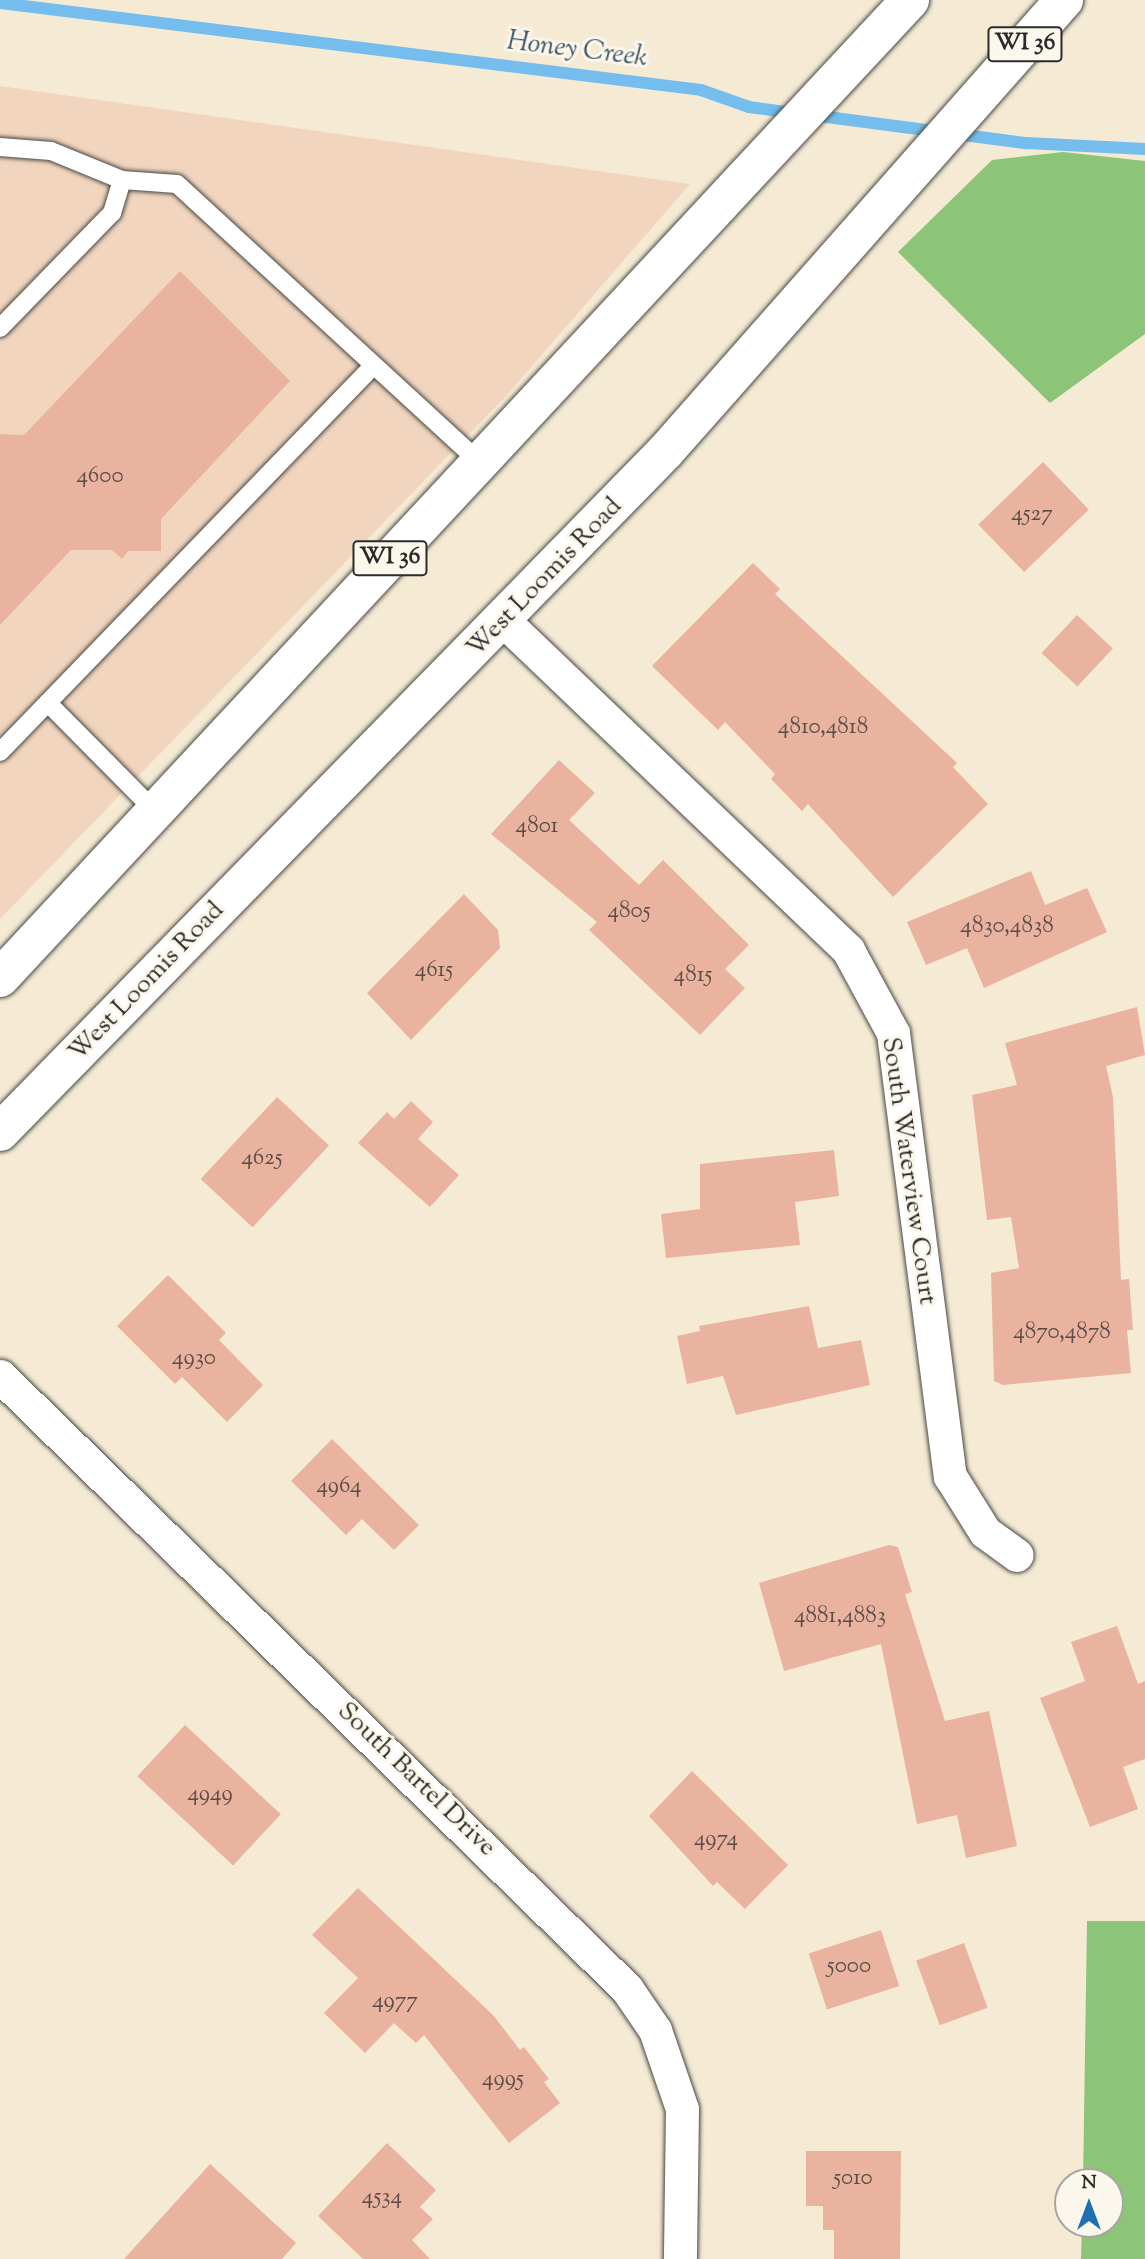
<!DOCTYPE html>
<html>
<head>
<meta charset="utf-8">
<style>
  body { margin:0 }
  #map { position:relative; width:1145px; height:2259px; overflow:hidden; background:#f5ebd5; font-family:"Sorts Mill Goudy",serif }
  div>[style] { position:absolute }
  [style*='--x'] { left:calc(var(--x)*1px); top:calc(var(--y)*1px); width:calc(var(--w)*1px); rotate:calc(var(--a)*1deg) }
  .built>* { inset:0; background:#f2d5be }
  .green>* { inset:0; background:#8cc478 }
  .stream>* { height:12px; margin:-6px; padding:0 6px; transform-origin:6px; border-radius:6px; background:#74bdec }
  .building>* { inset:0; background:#e9b39f; transform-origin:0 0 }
  .roads { filter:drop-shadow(0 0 2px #494844) drop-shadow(0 0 2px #494844) }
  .service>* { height:18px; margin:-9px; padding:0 9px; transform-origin:9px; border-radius:9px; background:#fff }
  .minor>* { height:33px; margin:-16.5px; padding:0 16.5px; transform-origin:16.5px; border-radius:16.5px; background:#fff }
  .primary>* { height:38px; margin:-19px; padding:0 19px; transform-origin:19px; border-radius:19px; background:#fff }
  span { translate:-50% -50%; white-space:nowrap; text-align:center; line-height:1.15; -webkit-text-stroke:6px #fbf7ec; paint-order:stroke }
  .number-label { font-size:23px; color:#5a4d48 }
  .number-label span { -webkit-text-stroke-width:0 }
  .shield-label span { padding:2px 5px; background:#fbf7ec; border:2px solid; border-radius:5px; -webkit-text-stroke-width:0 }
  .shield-label { font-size:24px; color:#2b2b2b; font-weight:700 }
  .street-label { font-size:26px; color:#2b2b2b }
  .water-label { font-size:28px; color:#415765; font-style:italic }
  .north { position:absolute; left:1054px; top:2168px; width:70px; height:70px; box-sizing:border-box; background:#fbf7ec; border:2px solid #a8a59f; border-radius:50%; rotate:0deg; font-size:19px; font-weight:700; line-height:28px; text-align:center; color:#2b2b2b }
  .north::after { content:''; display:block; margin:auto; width:24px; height:32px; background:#1f6fb2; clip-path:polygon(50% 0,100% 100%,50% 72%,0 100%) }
</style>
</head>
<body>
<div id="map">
  <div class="built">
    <div style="clip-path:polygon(0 86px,690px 184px,506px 396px,0 919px)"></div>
  </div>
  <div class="green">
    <div style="clip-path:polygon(1063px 152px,1145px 161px,1145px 334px,1050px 403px,898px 252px,992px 160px)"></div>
    <div style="clip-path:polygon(1087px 1921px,1145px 1921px,1145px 2259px,1081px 2259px,1082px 2224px,1110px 2224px,1110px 2182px,1083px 2182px)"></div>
  </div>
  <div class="stream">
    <div style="--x:0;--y:3;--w:706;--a:7.07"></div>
    <div style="--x:701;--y:90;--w:51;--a:19.5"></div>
    <div style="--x:749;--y:107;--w:45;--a:7.6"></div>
    <div style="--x:812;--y:115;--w:216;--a:7.5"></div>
    <div style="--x:1026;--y:143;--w:119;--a:2.9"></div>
  </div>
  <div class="building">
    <div style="clip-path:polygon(180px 271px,290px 381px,161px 519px,161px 551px,128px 551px,122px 559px,112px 550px,71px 550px,0 625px,0 434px,24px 435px)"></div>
    <div style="left:1043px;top:462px;width:66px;height:90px;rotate:46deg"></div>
    <div style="clip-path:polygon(753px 563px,780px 589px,775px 594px,957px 763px,953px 767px,988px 804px,893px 897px,808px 804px,802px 811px,771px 779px,775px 774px,725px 722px,718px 730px,652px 666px)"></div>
    <div style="left:1077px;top:615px;width:49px;height:52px;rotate:43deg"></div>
    <div style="clip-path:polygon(559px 760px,595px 793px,569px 820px,639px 885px,663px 860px,749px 945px,725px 969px,745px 988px,700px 1035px,589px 930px,597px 922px,491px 834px)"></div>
    <div style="clip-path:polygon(1031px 871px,1045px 905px,1087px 888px,1107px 932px,984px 988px,967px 948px,926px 965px,907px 922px)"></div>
    <div style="clip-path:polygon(464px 894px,498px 930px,500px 948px,411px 1040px,367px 993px)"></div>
    <div style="clip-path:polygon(1137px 1007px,1145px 1055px,1106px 1066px,1113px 1097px,1121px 1280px,1129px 1279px,1133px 1330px,1127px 1330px,1131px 1373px,1003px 1385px,994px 1381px,991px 1273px,1019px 1268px,1011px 1217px,987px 1220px,972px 1095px,1017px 1085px,1005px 1043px)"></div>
    <div style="left:277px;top:1097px;width:71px;height:112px;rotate:43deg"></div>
    <div style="clip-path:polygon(411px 1101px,433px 1122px,418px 1139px,459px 1175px,430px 1207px,358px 1143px,387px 1112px,394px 1119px)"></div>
    <div style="clip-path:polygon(834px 1150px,839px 1196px,795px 1202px,800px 1245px,666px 1258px,661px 1214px,700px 1209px,700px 1164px)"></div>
    <div style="clip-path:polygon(168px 1275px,226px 1333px,219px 1340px,263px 1385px,227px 1422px,182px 1377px,175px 1384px,117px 1326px)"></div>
    <div style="clip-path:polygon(809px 1306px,818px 1348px,861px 1340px,870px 1385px,736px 1415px,723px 1376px,687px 1384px,677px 1336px,700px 1331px,699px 1326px)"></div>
    <div style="clip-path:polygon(332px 1439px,419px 1525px,394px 1550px,362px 1519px,346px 1535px,291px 1481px)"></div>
    <div style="clip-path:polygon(889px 1545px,898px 1547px,912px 1592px,905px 1594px,945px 1721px,989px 1711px,1017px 1846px,966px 1858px,957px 1815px,917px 1824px,881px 1644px,784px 1671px,759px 1583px)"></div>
    <div style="clip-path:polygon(1117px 1626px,1138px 1684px,1145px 1681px,1145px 1759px,1123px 1767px,1138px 1809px,1090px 1827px,1040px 1698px,1085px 1681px,1071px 1642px)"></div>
    <div style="left:185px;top:1725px;width:131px;height:70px;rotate:43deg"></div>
    <div style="clip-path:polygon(692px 1771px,788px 1865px,745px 1909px,717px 1882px,713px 1886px,649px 1816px)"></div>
    <div style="clip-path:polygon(358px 1888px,493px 2015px,520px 2050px,524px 2047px,549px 2079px,544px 2082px,560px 2103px,509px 2143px,424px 2035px,416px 2043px,394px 2023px,365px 2053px,324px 2013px,358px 1978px,312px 1935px)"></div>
    <div style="left:881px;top:1930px;width:59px;height:76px;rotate:72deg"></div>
    <div style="left:964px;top:1943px;width:69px;height:51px;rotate:70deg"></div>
    <div style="clip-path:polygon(387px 2143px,436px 2190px,420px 2207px,433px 2219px,412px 2240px,430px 2259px,363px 2259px,318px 2216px)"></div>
    <div style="clip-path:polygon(806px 2151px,901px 2151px,900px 2259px,834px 2259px,834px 2230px,823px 2230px,823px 2206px,806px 2206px)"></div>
    <div style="clip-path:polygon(210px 2164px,296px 2243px,282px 2259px,124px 2259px)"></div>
  </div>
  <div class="roads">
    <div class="service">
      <div style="--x:0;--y:147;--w:51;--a:4.5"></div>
      <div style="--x:51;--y:151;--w:77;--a:22.2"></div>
      <div style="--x:122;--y:180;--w:55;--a:4.2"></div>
      <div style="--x:177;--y:184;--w:410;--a:42.6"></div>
      <div style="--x:0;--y:328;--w:161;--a:-45.8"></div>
      <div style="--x:112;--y:213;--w:34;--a:-73"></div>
      <div style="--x:48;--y:703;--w:152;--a:45.3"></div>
      <div style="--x:0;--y:752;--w:535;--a:-45.98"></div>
    </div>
    <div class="minor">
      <div style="--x:505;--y:622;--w:475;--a:43.7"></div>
      <div style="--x:848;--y:950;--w:94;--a:61.5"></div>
      <div style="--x:893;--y:1033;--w:447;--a:82.7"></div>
      <div style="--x:950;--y:1476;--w:66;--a:58"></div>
      <div style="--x:985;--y:1532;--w:39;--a:36"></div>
      <div style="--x:0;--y:1376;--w:877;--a:44.35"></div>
      <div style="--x:627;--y:1989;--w:50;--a:55.7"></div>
      <div style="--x:655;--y:2030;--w:83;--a:71.1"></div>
      <div style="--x:682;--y:2109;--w:150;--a:90.8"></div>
    </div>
    <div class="primary">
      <div style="--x:0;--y:978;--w:1336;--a:-47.06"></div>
      <div style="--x:0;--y:1132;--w:951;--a:-45.64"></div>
      <div style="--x:665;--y:452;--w:603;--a:-48.56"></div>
    </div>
  </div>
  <div class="number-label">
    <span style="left:100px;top:477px">4600</span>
    <span style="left:1032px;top:515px">4527</span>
    <span style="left:823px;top:728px">4810,4818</span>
    <span style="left:537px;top:827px">4801</span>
    <span style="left:629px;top:912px">4805</span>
    <span style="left:1007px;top:927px">4830,4838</span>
    <span style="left:434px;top:971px">4615</span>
    <span style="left:693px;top:976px">4815</span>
    <span style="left:262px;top:1159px">4625</span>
    <span style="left:1062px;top:1333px">4870,4878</span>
    <span style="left:194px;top:1359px">4930</span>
    <span style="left:339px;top:1487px">4964</span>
    <span style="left:840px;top:1617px">4881,4883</span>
    <span style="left:210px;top:1795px">4949</span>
    <span style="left:716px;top:1840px">4974</span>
    <span style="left:849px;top:1967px">5000</span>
    <span style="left:395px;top:2002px">4977</span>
    <span style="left:503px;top:2080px">4995</span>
    <span style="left:853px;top:2179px">5010</span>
    <span style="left:382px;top:2198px">4534</span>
  </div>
  <div class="shield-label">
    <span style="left:1025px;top:44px">WI 36</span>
    <span style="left:390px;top:558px">WI 36</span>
  </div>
  <div class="street-label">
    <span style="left:545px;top:578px;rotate:-46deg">West Loomis Road</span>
    <span style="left:147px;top:982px;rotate:-46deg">West Loomis Road</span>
    <span style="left:908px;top:1171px;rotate:82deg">South Waterview Court</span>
    <span style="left:416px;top:1780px;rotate:44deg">South Bartel Drive</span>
  </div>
  <div class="water-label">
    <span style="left:577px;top:50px;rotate:7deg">Honey Creek</span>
  </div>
  <div class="north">N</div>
</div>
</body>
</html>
